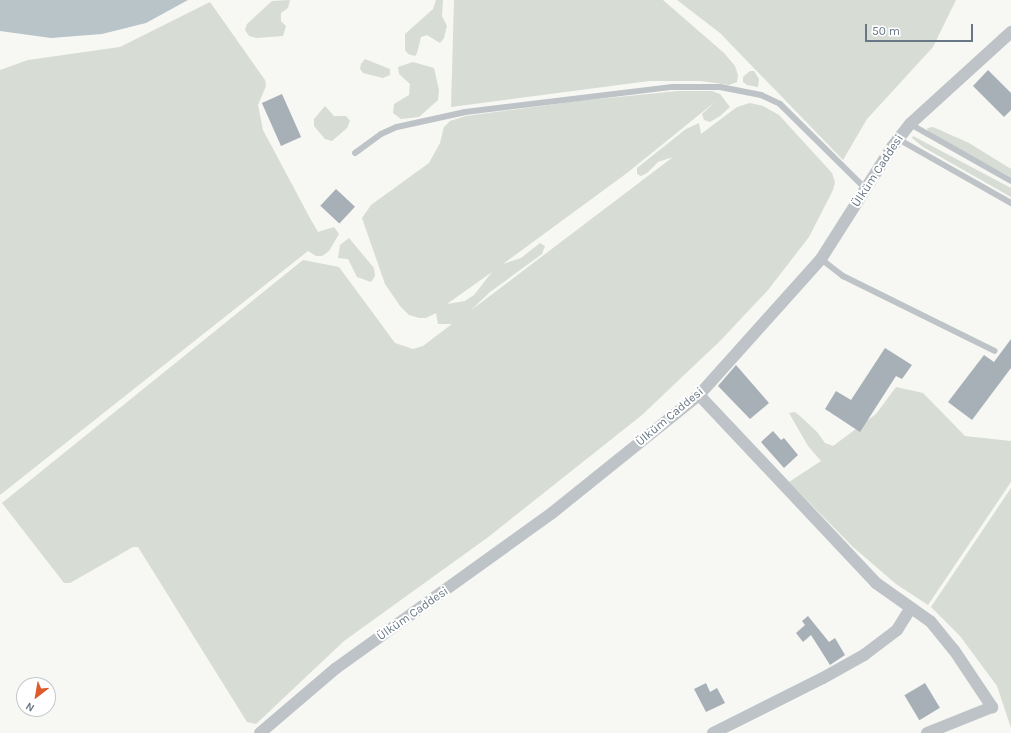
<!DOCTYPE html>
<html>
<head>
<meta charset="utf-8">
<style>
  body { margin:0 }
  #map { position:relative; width:1011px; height:733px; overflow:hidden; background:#f7f7f4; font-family:Karla,sans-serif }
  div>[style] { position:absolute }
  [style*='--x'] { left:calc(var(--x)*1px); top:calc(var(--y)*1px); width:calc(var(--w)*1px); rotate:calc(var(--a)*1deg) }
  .green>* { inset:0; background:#d7dcd4 }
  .water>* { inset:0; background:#b9c4c9 }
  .building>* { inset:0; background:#a7b0b6; transform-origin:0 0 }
  .service>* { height:6px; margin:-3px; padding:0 3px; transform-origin:3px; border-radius:3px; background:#bec3c7 }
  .minor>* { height:12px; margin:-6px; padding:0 6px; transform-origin:6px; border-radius:6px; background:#bec3c7 }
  span { translate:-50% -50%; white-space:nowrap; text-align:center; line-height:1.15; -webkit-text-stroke:4px #fff; paint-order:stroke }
  .street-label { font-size:12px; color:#677785 }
  .north { position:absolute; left:16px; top:677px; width:40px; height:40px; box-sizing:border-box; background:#fff; border:1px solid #c2c9ce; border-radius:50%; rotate:211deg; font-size:11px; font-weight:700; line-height:16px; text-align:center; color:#677785 }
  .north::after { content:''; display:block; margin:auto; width:14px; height:18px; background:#de5a2d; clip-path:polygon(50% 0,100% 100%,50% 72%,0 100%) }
  .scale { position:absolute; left:865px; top:24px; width:108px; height:18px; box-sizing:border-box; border:2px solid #677785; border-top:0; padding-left:5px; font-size:12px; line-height:14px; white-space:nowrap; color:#677785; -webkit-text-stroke:3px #fff; paint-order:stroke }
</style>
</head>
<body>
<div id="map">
  <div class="green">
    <div style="clip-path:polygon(290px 0,288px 8px,281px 13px,281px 21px,286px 26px,283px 36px,257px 38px,249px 36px,245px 30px,247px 24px,272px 1px)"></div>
    <div style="clip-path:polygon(436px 0,443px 0,442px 16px,447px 26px,444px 38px,440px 43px,427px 35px,421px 37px,417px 53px,415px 56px,408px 54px,405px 50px,405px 34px,433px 9px)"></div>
    <div style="clip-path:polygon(454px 0,663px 0,724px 53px,735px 66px,738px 75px,737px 82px,729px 85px,701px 81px,649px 81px,451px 107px)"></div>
    <div style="clip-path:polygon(677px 0,956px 0,933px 47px,867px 119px,843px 160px,720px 33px)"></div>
    <div style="clip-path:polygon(210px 2px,265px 80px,266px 86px,258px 105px,263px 130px,311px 220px,318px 232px,334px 227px,339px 234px,329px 251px,322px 256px,316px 256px,308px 251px,0 495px,0 70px,28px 60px,120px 47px)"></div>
    <div style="clip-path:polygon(365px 59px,390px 69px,390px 75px,383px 78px,363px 73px,360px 69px,361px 64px)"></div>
    <div style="clip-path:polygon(413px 62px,434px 68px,439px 90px,438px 100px,419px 117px,401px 119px,393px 113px,394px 104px,409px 95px,410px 84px,399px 74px,398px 67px)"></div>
    <div style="clip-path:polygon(750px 71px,754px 71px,759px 79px,758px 87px,747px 85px,743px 82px,743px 77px)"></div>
    <div style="clip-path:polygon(evenodd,678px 91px,712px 91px,720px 94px,730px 107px,720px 116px,710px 122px,704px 120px,702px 114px,716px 101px,627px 173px,503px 264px,521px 258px,540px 243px,545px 246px,542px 254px,490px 292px,470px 311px,673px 157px,658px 162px,647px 173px,641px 176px,637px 174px,637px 168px,686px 129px,699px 123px,701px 134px,737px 107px,750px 103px,763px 106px,779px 115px,832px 173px,835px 182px,833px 190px,809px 237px,768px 290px,721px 340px,642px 415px,487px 538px,344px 641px,256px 724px,247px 722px,138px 547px,133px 547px,70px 583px,64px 583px,2px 503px,303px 260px,339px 267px,395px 343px,413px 349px,423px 346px,452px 324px,438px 324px,436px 313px,426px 318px,419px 318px,409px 315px,400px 306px,385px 284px,362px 218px,371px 205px,429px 163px,440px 143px,444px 127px,450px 121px,466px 116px,578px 101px,678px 91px,492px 272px,474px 295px,465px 301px,447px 304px,492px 272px)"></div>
    <div style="clip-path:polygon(325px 106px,334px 116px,346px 116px,350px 121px,347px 128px,332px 141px,325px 139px,314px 126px,314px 119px)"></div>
    <div style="clip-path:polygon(933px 127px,969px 143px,1011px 169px,1011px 177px,929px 133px,927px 128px)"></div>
    <div style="clip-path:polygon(913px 136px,1011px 188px,1011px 197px,923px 147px,912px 138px)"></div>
    <div style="clip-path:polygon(349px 238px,374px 268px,375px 276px,371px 282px,357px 277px,348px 259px,338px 258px,340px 245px)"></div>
    <div style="clip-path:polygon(896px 387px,923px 393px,965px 436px,1011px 441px,1011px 482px,928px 605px,896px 584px,853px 547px,789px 482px,821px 461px,808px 446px,789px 413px,795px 412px,800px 416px,817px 432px,825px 443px,833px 446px,876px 414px)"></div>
    <div style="clip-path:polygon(1011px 488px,1011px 728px,997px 686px,960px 636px,931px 607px)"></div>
  </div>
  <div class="water">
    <div style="clip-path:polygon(0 0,188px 0,146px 23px,102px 34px,51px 38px,0 31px)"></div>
  </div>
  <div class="building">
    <div style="clip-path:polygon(988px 70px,1011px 93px,1011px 110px,1004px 117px,973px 86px)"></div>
    <div style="left:282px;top:94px;width:47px;height:22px;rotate:66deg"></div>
    <div style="left:336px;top:189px;width:26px;height:23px;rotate:43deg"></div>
    <div style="clip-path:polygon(1011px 339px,1011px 368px,972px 420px,948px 402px,984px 355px,994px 362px)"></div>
    <div style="clip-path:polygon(885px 348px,912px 365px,902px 379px,896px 376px,860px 432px,825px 409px,836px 391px,851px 400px)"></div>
    <div style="clip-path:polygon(736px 365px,769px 403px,750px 419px,718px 386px)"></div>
    <div style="clip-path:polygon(773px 431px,781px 440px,784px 438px,798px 455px,784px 468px,761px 442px)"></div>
    <div style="clip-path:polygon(808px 616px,829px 642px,835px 638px,845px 655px,830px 665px,811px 635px,803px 642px,796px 633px,805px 625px,802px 621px)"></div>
    <div style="clip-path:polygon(706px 683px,710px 692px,717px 688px,725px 703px,706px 712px,694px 689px)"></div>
    <div style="left:925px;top:683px;width:29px;height:24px;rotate:59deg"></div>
  </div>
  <div class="service">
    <div style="--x:910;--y:124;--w:116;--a:29.4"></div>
    <div style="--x:898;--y:139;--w:130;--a:29.5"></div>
    <div style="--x:355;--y:153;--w:32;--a:-36"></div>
    <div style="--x:381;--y:134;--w:17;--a:-24"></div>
    <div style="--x:397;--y:127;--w:70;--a:-12.4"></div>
    <div style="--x:465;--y:112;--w:209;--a:-6.9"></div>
    <div style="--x:673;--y:87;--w:47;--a:0"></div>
    <div style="--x:720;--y:87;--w:42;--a:11"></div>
    <div style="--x:761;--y:95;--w:21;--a:25"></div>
    <div style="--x:780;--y:104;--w:121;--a:44.7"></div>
    <div style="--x:821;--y:259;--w:28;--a:38"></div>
    <div style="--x:843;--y:276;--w:169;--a:26.3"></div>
  </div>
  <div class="minor">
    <div style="--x:699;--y:395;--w:258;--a:46.7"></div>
    <div style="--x:876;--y:583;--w:67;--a:35.3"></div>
    <div style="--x:931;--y:622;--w:36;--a:51"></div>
    <div style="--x:954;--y:650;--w:69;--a:56.3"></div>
    <div style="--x:992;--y:707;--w:70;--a:158.2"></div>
    <div style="--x:260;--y:733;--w:99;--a:-40.5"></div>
    <div style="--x:335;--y:669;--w:267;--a:-35.7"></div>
    <div style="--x:552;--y:513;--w:189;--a:-38.8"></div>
    <div style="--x:699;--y:395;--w:183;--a:-48.1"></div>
    <div style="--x:821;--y:259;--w:133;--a:-57.6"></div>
    <div style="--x:892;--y:147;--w:29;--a:-52"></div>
    <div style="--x:910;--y:124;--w:137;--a:-42.3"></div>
    <div style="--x:713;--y:733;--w:123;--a:-26.6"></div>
    <div style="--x:823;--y:678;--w:47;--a:-29.3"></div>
    <div style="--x:864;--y:655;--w:41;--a:-37.1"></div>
    <div style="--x:897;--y:630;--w:25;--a:-58"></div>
  </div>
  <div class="street-label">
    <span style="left:878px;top:171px;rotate:-57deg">Ülküm Caddesi</span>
    <span style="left:670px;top:417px;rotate:-40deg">Ülküm Caddesi</span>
    <span style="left:413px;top:614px;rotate:-35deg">Ülküm Caddesi</span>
  </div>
  <div class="north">N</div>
  <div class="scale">50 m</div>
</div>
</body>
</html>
